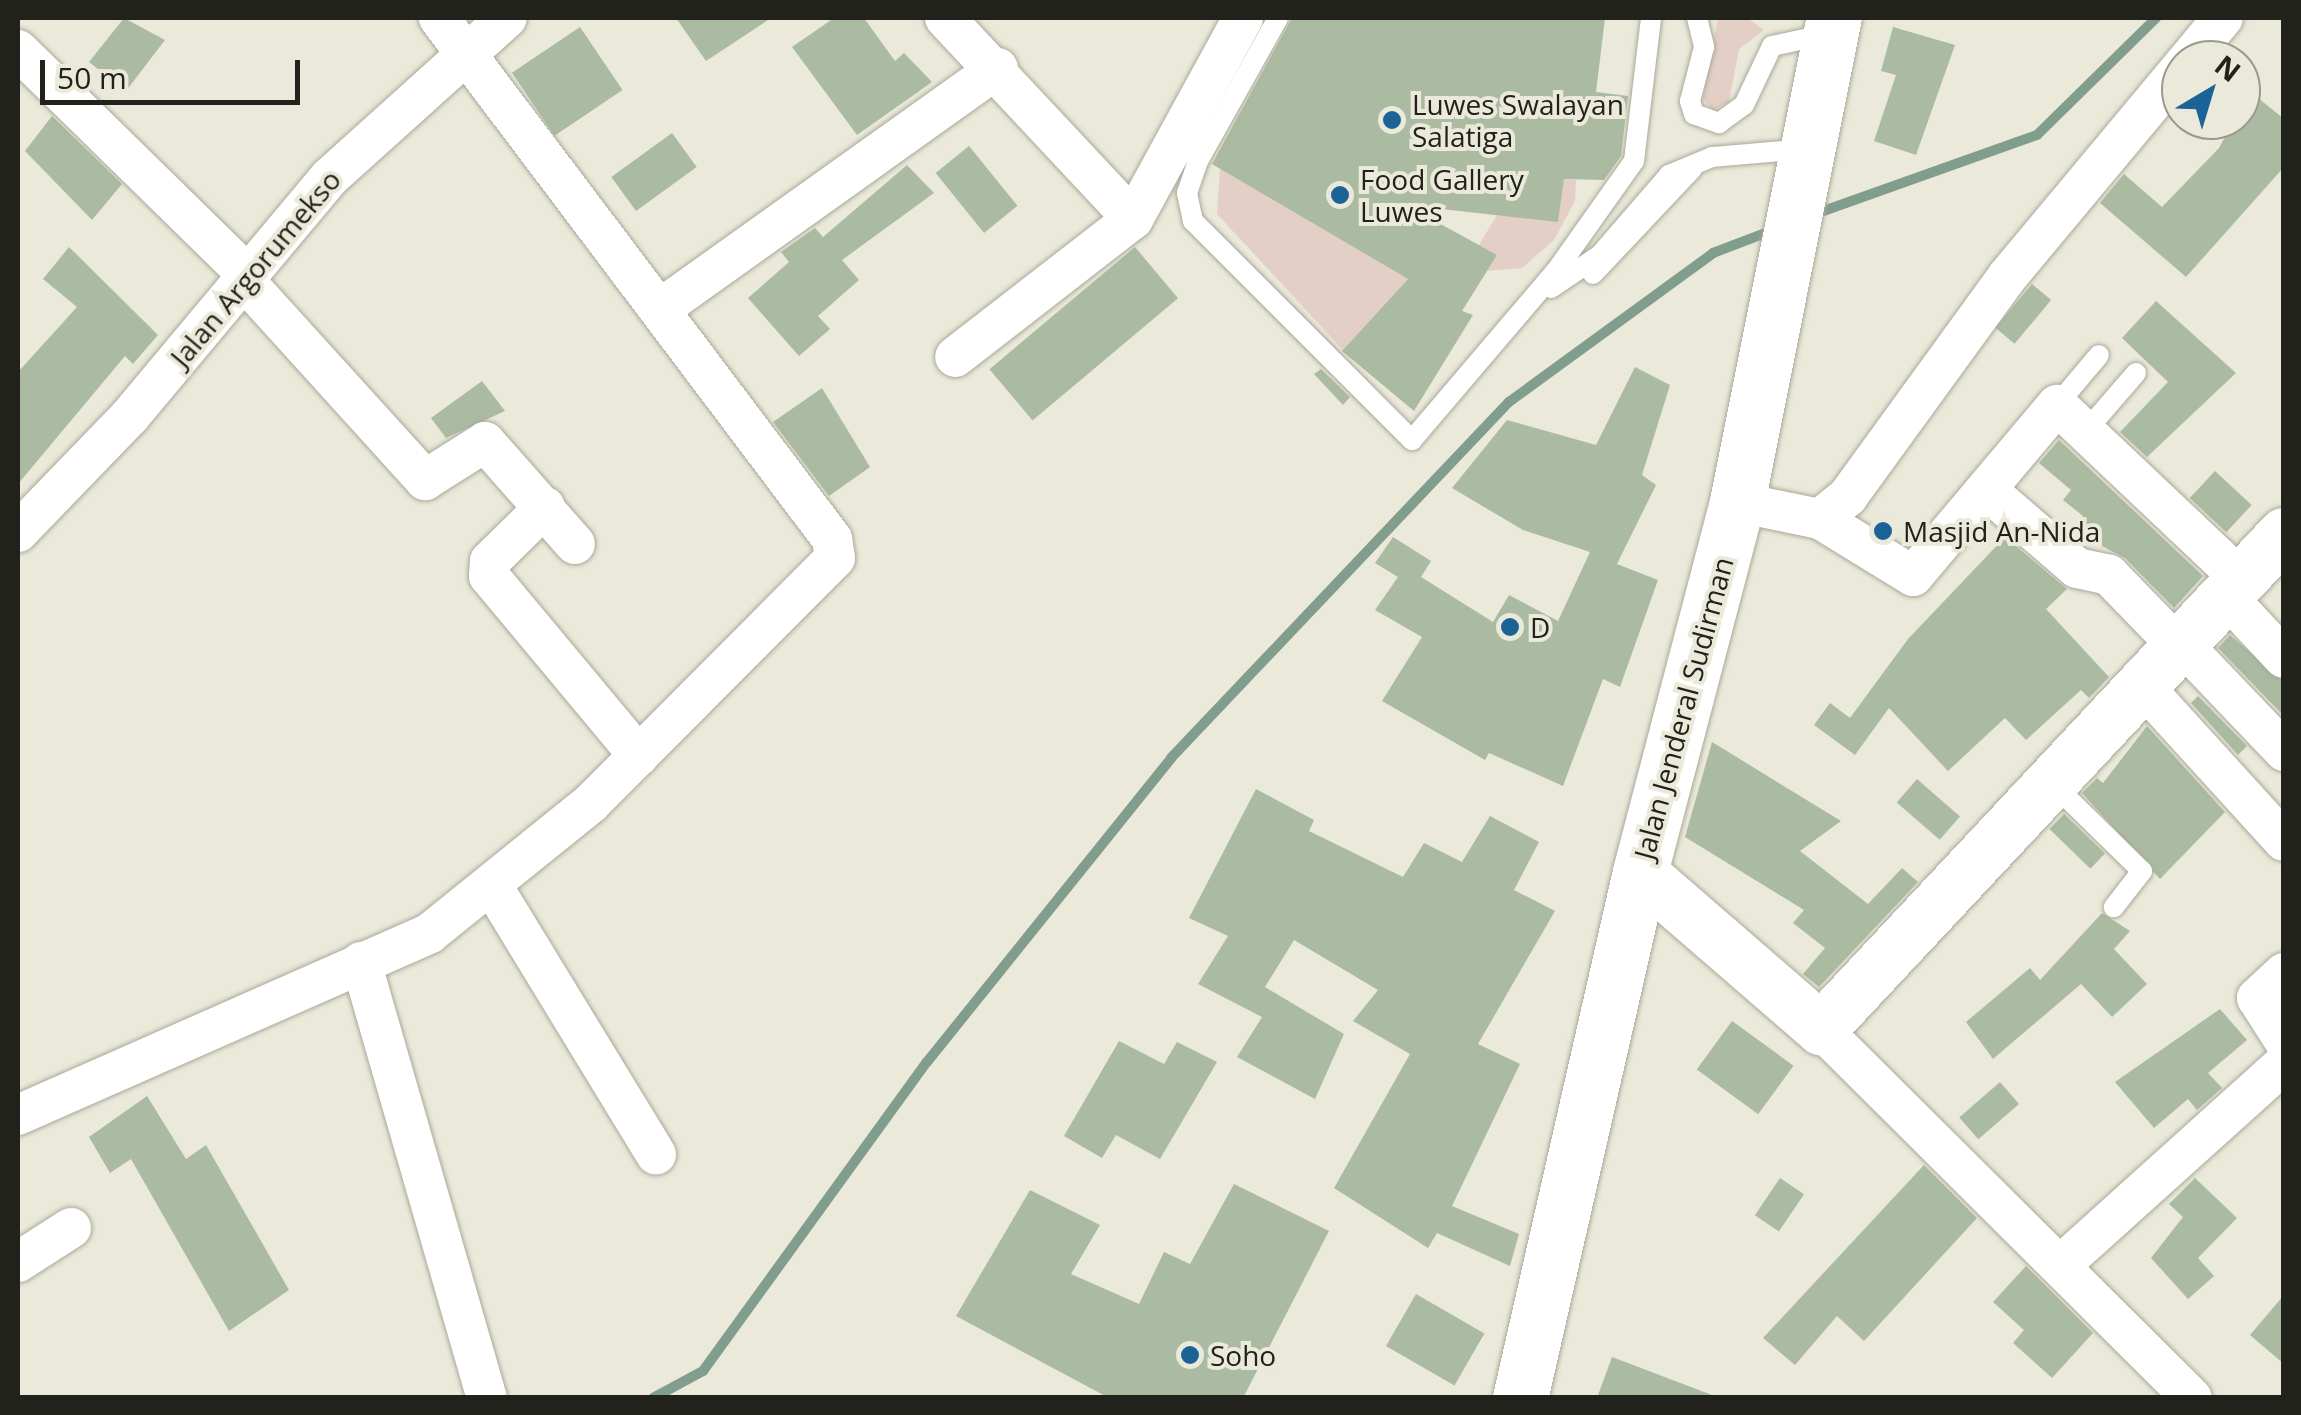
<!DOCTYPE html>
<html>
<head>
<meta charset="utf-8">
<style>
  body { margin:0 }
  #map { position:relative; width:2301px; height:1415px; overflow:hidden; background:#eae9da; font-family:"Open Sans",sans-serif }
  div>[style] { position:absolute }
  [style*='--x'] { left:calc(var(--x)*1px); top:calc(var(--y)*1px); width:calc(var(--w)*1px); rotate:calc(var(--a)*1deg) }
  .green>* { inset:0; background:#e3cfc5 }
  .stream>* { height:10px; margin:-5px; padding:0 5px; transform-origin:5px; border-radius:5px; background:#809d8d }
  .building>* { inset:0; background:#abbba1; transform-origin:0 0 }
  .roads { filter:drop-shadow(0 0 2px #a9a99a) drop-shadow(0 0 2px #a9a99a) }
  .service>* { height:20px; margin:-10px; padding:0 10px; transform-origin:10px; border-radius:10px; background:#fff }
  .minor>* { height:40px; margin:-20px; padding:0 20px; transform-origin:20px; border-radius:20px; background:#fff }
  .tertiary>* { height:52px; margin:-26px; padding:0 26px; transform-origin:26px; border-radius:26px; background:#fff }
  .primary>* { height:55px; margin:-27.5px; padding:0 27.5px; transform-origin:27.5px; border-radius:27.5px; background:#fff }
  .dots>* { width:28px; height:28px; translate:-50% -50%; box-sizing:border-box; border:5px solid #eae9da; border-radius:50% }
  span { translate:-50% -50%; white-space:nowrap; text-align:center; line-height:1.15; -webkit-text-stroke:8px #eae9da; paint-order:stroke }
  .poi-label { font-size:28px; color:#22221c }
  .left { translate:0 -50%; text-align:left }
  .street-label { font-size:28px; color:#22221c }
  .frame { position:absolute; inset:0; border:20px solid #22221c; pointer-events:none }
  .north { position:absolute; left:2161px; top:40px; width:100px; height:100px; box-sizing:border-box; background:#eae9da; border:2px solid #9a998e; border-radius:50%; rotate:38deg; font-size:28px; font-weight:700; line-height:40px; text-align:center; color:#22221c }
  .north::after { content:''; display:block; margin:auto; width:35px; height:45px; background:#1b6296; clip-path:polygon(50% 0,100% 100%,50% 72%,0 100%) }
  .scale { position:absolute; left:40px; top:60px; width:260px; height:45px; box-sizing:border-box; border:5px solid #22221c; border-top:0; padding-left:12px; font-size:30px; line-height:35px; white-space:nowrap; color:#22221c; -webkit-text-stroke:8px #eae9da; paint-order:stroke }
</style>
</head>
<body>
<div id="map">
  <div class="green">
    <div style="clip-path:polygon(1718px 18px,1747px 18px,1764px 30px,1739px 49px,1729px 102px,1713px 110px,1703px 99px)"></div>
    <div style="clip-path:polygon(1220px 168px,1408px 279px,1343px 350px,1217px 214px)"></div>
    <div style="clip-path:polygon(1564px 179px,1576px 180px,1575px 201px,1554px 240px,1522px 268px,1487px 271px,1497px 255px,1479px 245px,1497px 215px,1558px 221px)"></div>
  </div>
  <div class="stream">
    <div style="--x:1815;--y:214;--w:236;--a:-19.6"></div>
    <div style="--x:2037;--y:135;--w:167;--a:-44.5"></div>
    <div style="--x:653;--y:1398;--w:57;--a:-28.4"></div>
    <div style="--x:703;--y:1371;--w:382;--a:-54.1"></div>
    <div style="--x:927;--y:1062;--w:390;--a:-51.2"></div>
    <div style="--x:1171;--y:758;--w:491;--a:-46.5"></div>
    <div style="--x:1509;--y:402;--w:253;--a:-36.1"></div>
    <div style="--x:1713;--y:253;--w:67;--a:-20.9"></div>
  </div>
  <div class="building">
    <div style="clip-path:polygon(124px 18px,165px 40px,126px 91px,89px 62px)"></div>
    <div style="clip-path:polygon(676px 18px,771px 18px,706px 61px)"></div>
    <div style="clip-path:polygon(834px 18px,864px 18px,895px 61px,904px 53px,932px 82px,857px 135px,792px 47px)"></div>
    <div style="clip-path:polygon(1292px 18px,1605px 18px,1596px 92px,1628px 96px,1621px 156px,1604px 180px,1564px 179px,1558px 222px,1406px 205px,1497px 255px,1462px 311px,1473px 315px,1414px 411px,1342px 351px,1408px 279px,1212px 164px)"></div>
    <div style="left:580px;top:27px;width:76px;height:82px;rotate:56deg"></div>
    <div style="clip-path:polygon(1893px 27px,1955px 45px,1916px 155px,1874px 141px,1896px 75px,1881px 71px)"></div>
    <div style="clip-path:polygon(2241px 84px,2284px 119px,2284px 167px,2186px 277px,2100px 203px,2124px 174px,2162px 207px,2219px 148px,2226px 135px,2208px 120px,2241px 120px)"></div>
    <div style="clip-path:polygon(52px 116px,122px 184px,92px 220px,25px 151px)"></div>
    <div style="left:672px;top:133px;width:42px;height:75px;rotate:54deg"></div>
    <div style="left:969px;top:146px;width:77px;height:43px;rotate:51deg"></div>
    <div style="clip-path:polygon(907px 165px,934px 193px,842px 260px,859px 280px,818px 316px,830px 329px,799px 356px,748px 298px,789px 262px,781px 252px,815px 228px,823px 237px)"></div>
    <div style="clip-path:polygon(69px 247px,158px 335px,133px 364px,125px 356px,18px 484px,18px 372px,77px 307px,43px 279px)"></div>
    <div style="left:1135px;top:247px;width:67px;height:190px;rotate:50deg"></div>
    <div style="left:2032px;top:284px;width:25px;height:57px;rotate:40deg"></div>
    <div style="clip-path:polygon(2156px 301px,2236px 373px,2147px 457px,2120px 432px,2168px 382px,2122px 338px)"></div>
    <div style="clip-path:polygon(1635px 367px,1670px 385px,1642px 475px,1656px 485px,1617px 564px,1658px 580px,1620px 687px,1603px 679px,1563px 786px,1489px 753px,1485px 760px,1382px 701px,1422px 637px,1375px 610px,1398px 577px,1375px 563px,1393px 537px,1431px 561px,1421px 577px,1493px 622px,1509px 595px,1558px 621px,1590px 552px,1523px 530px,1452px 488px,1507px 420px,1596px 445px)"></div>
    <div style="clip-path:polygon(1321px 369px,1350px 397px,1343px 405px,1314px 374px)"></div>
    <div style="clip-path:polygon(482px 381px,505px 411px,446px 438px,431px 418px)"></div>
    <div style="clip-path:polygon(822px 388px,870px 467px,829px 496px,773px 422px)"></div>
    <div style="clip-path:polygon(2059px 440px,2203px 576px,2174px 608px,2125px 558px,2069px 529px,2083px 516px,2063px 500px,2071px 490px,2039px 463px)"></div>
    <div style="left:2215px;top:471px;width:50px;height:37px;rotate:43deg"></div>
    <div style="clip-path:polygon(2005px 537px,2067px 589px,2046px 609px,2109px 677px,2089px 698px,2081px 690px,2026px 740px,2005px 718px,1948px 771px,1889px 708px,1855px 755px,1814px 725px,1830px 703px,1850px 718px,1908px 639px)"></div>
    <div style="clip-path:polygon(2230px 635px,2284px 681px,2282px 714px,2218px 648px)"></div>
    <div style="clip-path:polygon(2198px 696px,2247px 746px,2238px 755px,2191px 703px)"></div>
    <div style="clip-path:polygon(2147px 726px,2225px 812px,2160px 879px,2082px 793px,2097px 778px,2103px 783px)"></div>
    <div style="clip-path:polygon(1712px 742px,1841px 821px,1800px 851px,1868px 904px,1902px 868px,1918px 882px,1819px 987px,1803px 974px,1825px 948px,1793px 923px,1804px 910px,1685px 837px)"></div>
    <div style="left:1917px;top:779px;width:57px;height:31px;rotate:41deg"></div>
    <div style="clip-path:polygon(1256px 789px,1314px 820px,1309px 831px,1403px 877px,1424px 843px,1462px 862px,1490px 816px,1539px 842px,1514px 890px,1555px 911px,1478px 1044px,1520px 1064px,1452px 1206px,1519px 1234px,1510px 1266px,1437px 1233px,1428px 1248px,1334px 1188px,1410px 1054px,1353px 1021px,1378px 990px,1294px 940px,1265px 987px,1344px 1034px,1315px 1099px,1237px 1057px,1262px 1017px,1198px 984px,1228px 936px,1189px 918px)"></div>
    <div style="left:2064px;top:814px;width:57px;height:21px;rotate:44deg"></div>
    <div style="clip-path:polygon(2102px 913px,2130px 931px,2114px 949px,2147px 984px,2112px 1017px,2081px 984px,1993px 1059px,1966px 1022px,2030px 968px,2040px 980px)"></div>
    <div style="clip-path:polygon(2220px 1009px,2247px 1040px,2208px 1073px,2222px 1088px,2197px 1110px,2188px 1099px,2154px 1128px,2115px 1082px)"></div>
    <div style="left:1732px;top:1021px;width:76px;height:60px;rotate:36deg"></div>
    <div style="clip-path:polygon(1119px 1041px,1164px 1064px,1177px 1042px,1217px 1062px,1160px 1159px,1116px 1135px,1102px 1158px,1064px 1136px)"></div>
    <div style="left:2000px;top:1082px;width:29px;height:54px;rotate:49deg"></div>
    <div style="clip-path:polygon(147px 1096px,186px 1159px,206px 1145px,289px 1290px,229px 1331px,131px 1159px,110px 1173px,89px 1137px)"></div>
    <div style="clip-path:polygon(1924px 1165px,1977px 1218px,1864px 1341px,1837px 1316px,1795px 1365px,1763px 1338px)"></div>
    <div style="left:1780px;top:1178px;width:29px;height:45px;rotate:34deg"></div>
    <div style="clip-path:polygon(2195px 1178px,2237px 1218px,2198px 1258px,2214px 1276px,2188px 1299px,2151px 1258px,2183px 1217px,2169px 1204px)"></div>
    <div style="clip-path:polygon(1234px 1184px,1329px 1231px,1243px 1398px,1109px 1398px,956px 1316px,1030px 1190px,1100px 1225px,1071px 1274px,1139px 1304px,1164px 1252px,1190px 1264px)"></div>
    <div style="clip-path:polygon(2026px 1266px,2093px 1333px,2052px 1378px,2013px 1343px,2024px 1330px,1993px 1302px)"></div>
    <div style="left:1416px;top:1294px;width:79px;height:60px;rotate:30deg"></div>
    <div style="clip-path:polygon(2284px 1295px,2284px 1364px,2250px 1335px)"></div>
    <div style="clip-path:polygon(1612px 1357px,1712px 1395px,1711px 1398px,1597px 1398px)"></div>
  </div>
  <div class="roads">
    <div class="service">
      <div style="--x:1278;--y:18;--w:164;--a:119.2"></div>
      <div style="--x:1198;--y:161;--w:34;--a:109"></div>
      <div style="--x:1187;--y:193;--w:29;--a:78"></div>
      <div style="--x:1193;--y:221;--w:310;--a:45"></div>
      <div style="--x:1412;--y:440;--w:222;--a:-49.6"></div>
      <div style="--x:1556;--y:271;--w:135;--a:-54.7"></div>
      <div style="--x:1634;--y:161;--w:144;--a:-83.2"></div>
      <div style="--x:1697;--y:18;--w:30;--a:76"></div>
      <div style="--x:1704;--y:47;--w:56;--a:104.5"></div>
      <div style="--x:1690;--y:101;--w:14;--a:73"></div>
      <div style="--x:1694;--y:114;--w:27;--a:20"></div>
      <div style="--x:1719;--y:123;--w:31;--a:-36"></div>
      <div style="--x:1744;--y:105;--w:65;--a:-64.6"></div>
      <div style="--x:1772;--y:46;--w:57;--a:-12.1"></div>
      <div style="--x:1593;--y:274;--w:144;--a:-46.7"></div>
      <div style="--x:1551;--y:288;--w:59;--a:-34"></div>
      <div style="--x:1600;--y:255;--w:106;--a:-49.2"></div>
      <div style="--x:1669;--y:175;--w:47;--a:-22.7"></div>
      <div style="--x:1712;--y:157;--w:94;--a:-4.9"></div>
      <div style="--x:2057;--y:405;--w:65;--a:-50"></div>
      <div style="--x:2085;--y:432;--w:78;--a:-49.2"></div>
      <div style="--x:2052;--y:783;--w:126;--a:44.4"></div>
      <div style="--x:2142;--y:871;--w:46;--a:127.9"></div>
    </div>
    <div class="minor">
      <div style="--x:945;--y:18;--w:275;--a:46.9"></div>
      <div style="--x:1133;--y:219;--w:225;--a:142.2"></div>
      <div style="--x:18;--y:50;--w:319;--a:44.4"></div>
      <div style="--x:1133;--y:219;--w:229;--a:-61.3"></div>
      <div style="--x:242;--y:278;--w:273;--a:47.8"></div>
      <div style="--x:425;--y:480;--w:71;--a:-32.3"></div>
      <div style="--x:485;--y:442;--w:136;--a:48.6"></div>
      <div style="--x:660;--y:309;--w:415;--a:-35.5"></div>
      <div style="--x:1989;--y:492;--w:116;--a:40.8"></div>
      <div style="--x:2077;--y:568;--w:33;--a:12"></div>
      <div style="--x:2109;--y:575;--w:98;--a:45.8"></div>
      <div style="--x:1737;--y:502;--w:85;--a:11.6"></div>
      <div style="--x:1820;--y:519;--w:36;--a:-39"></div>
      <div style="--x:1848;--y:496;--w:271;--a:-54"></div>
      <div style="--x:2007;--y:277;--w:337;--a:-50.2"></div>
      <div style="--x:545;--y:507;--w:77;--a:135.5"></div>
      <div style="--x:490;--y:561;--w:15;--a:94"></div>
      <div style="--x:489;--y:576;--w:234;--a:50.2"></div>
      <div style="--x:1820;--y:519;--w:109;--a:31.5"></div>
      <div style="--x:1913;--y:576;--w:224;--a:-49.9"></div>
      <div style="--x:2057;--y:405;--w:253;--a:43.4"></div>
      <div style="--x:18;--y:532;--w:161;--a:-46"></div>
      <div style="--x:130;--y:416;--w:310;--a:-50.1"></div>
      <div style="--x:329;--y:178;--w:239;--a:-42"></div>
      <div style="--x:2225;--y:595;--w:86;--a:46.9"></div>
      <div style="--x:2180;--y:642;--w:151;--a:46.3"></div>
      <div style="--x:2141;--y:684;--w:212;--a:47.7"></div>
      <div style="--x:494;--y:889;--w:311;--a:58.6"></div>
      <div style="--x:361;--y:962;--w:454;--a:73.9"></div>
      <div style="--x:2284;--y:973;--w:37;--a:137"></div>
      <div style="--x:2257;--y:998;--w:50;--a:57.3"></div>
      <div style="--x:1821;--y:1029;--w:523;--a:44.85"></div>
      <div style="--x:18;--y:1115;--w:450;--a:-23.8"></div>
      <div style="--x:430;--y:933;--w:206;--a:-38.9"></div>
      <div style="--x:590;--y:804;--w:347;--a:-45.1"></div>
      <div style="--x:835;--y:558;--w:19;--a:-99"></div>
      <div style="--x:832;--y:539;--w:653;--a:-127.03"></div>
      <div style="--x:18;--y:1262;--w:63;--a:-32.7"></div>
      <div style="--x:2064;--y:1262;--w:296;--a:-42"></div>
    </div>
    <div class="tertiary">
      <div style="--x:1640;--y:872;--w:240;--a:40.9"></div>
      <div style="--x:1821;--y:1029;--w:678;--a:-46.91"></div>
    </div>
    <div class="primary">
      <div style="--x:1520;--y:1398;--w:540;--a:-77.15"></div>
      <div style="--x:1640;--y:872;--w:383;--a:-75.3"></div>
      <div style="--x:1737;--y:502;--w:494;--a:-78.7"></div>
    </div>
  </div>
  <div class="dots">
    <div style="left:1392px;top:120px;background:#1b6296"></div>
    <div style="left:1340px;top:195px;background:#1b6296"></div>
    <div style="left:1883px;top:531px;background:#1b6296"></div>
    <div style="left:1510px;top:627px;background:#1b6296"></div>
    <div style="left:1190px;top:1355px;background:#1b6296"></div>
  </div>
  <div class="poi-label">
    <span class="left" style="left:1412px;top:120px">Luwes Swalayan<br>Salatiga</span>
    <span class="left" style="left:1360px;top:195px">Food Gallery<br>Luwes</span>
    <span class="left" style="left:1903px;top:531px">Masjid An-Nida</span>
    <span class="left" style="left:1530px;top:627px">D</span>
    <span class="left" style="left:1210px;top:1355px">Soho</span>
  </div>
  <div class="street-label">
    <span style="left:255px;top:268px;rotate:-50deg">Jalan Argorumekso</span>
    <span style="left:1683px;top:708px;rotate:-75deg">Jalan Jenderal Sudirman</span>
  </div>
  <div class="frame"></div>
  <div class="north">N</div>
  <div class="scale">50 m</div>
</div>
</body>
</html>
